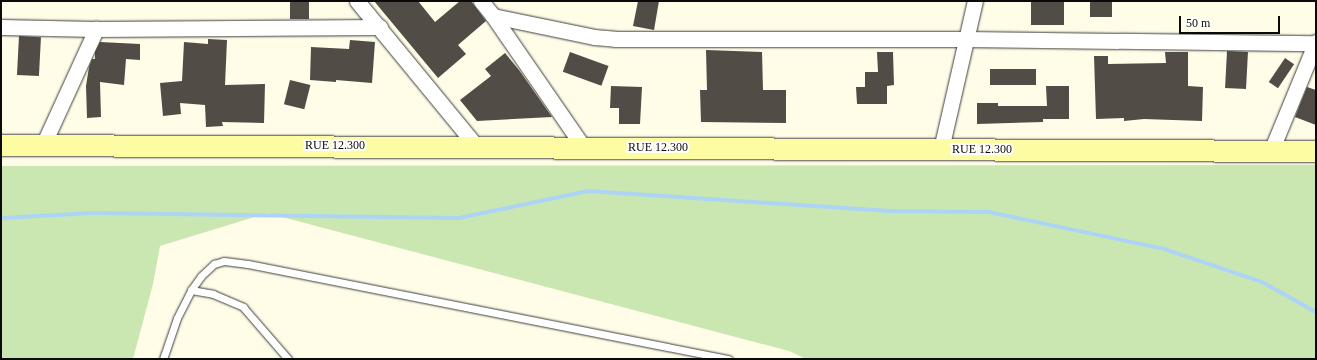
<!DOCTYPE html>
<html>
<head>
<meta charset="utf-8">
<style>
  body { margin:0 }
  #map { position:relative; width:1317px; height:360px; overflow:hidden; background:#fffce7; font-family:Georgia,serif }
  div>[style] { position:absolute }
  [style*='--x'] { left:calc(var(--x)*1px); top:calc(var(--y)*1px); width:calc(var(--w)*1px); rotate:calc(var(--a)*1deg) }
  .green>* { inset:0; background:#cae7b2 }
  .stream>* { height:4px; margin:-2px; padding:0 2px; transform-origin:2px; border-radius:2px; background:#add4f5 }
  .building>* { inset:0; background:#524c46; transform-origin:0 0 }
  .roads { filter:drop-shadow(0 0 1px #3d3d3d) drop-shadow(0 0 1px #3d3d3d) }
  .lane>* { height:7px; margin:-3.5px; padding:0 3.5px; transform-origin:3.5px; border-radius:3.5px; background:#fff }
  .street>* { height:15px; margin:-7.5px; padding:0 7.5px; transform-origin:7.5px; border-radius:7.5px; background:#fff }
  .secondary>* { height:21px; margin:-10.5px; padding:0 10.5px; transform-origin:10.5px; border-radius:10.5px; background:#fefca2 }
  span { translate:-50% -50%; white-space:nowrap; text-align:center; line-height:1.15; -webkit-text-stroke:4px #fff; paint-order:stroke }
  .street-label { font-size:12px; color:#0a0a0a }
  .frame { position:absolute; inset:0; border:2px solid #0a0a0a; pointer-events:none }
  .scale { position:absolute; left:1179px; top:16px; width:101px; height:18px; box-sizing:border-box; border:2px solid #0a0a0a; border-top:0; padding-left:5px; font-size:12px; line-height:14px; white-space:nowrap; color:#0a0a0a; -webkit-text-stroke:3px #fff; paint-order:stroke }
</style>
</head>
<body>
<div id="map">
  <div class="green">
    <div style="clip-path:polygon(1316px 165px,1316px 359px,806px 359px,789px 351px,267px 213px,160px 246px,153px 284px,133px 359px,1px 359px,1px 166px)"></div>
  </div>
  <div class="stream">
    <div style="--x:1;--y:218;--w:91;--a:-3.1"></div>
    <div style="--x:92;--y:213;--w:367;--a:0.8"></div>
    <div style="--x:459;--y:218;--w:132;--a:-11.8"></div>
    <div style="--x:588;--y:191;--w:299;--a:3.8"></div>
    <div style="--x:886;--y:211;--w:103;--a:0.6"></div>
    <div style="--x:989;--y:212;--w:179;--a:11.9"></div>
    <div style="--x:1164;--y:249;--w:103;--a:18.6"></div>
    <div style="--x:1262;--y:282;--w:62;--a:29.1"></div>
  </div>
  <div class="building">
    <div style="left:290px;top:1px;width:19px;height:18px"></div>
    <div style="clip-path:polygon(374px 1px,418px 1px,435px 22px,460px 1px,471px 1px,486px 21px,458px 45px,466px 54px,438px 78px)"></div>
    <div style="clip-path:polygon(638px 1px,659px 1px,654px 30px,633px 26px)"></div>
    <div style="left:1031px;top:1px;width:33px;height:24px"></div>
    <div style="left:1090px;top:1px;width:22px;height:16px"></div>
    <div style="left:19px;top:36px;width:22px;height:39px;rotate:3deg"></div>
    <div style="clip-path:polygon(208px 39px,227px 40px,225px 85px,265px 84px,264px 123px,222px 122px,223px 126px,206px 127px,205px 105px,180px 103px,181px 114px,163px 116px,160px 83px,182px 81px,184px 42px,208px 44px)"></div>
    <div style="clip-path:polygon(350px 40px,375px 42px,372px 83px,336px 80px,336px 82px,310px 80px,311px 47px,349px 49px)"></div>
    <div style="clip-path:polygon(100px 42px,140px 44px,140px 60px,126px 59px,124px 85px,100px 82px,101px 117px,87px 118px,86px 86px,89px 67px,92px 59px,95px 59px,95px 52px)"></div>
    <div style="clip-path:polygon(706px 50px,762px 52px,763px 90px,786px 90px,786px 123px,701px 122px,700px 90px,707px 90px)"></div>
    <div style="left:1227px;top:51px;width:21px;height:37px;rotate:3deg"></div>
    <div style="left:570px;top:52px;width:41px;height:21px;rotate:20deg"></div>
    <div style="clip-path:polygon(877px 52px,893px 52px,894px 85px,887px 86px,887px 104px,857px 104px,856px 87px,865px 87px,865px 72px,878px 72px)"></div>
    <div style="clip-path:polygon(1165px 52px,1188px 52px,1188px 86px,1203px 87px,1202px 121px,1144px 119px,1124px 121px,1124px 118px,1096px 119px,1094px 56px,1108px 56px,1108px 64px,1166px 63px)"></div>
    <div style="clip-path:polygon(505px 53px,519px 70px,552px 117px,477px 121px,460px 100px,491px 76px,485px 69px)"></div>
    <div style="left:1285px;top:58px;width:11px;height:29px;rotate:34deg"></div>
    <div style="left:990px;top:69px;width:46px;height:16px"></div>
    <div style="left:290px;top:80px;width:21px;height:25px;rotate:14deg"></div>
    <div style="clip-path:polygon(611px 86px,642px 87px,640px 124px,619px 124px,619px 108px,610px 108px)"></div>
    <div style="clip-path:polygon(1046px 86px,1069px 86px,1069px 119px,1043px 119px,1043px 122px,977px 124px,977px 103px,998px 103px,998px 106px,1047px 106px)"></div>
    <div style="clip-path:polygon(1307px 87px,1316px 90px,1316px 125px,1295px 117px)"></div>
  </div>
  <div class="roads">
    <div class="lane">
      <div style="--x:191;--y:290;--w:22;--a:10"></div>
      <div style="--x:213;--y:294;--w:33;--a:23"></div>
      <div style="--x:243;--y:307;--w:69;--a:49.1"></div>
      <div style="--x:163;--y:359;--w:43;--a:-71.1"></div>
      <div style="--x:177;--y:318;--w:31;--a:-63"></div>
      <div style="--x:191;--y:290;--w:17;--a:-54"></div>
      <div style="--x:201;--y:276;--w:18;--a:-43"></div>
      <div style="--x:214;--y:264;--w:10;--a:-17"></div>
      <div style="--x:224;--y:261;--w:24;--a:7"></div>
      <div style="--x:248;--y:264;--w:490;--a:11.2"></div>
    </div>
    <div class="street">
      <div style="--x:357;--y:1;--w:189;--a:50.6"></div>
      <div style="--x:481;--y:1;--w:19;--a:51"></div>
      <div style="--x:493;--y:16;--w:160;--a:55.4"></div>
      <div style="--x:493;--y:16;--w:103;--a:11.7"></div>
      <div style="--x:594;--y:37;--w:21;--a:5"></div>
      <div style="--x:615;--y:39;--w:350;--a:0"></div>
      <div style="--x:965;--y:39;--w:350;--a:0.7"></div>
      <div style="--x:1;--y:27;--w:95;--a:1.2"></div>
      <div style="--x:96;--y:29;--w:284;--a:-0.4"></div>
      <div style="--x:43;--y:145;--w:128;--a:-65.4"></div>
      <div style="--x:941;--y:149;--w:152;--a:-77.1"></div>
      <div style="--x:1271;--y:151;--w:118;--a:-67.6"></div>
    </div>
    <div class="secondary">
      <div style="--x:1;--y:145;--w:1315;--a:0.26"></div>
    </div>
  </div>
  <div class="street-label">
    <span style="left:335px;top:146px">RUE 12.300</span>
    <span style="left:658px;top:148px">RUE 12.300</span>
    <span style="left:982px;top:150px">RUE 12.300</span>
  </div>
  <div class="frame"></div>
  <div class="scale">50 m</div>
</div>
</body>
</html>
